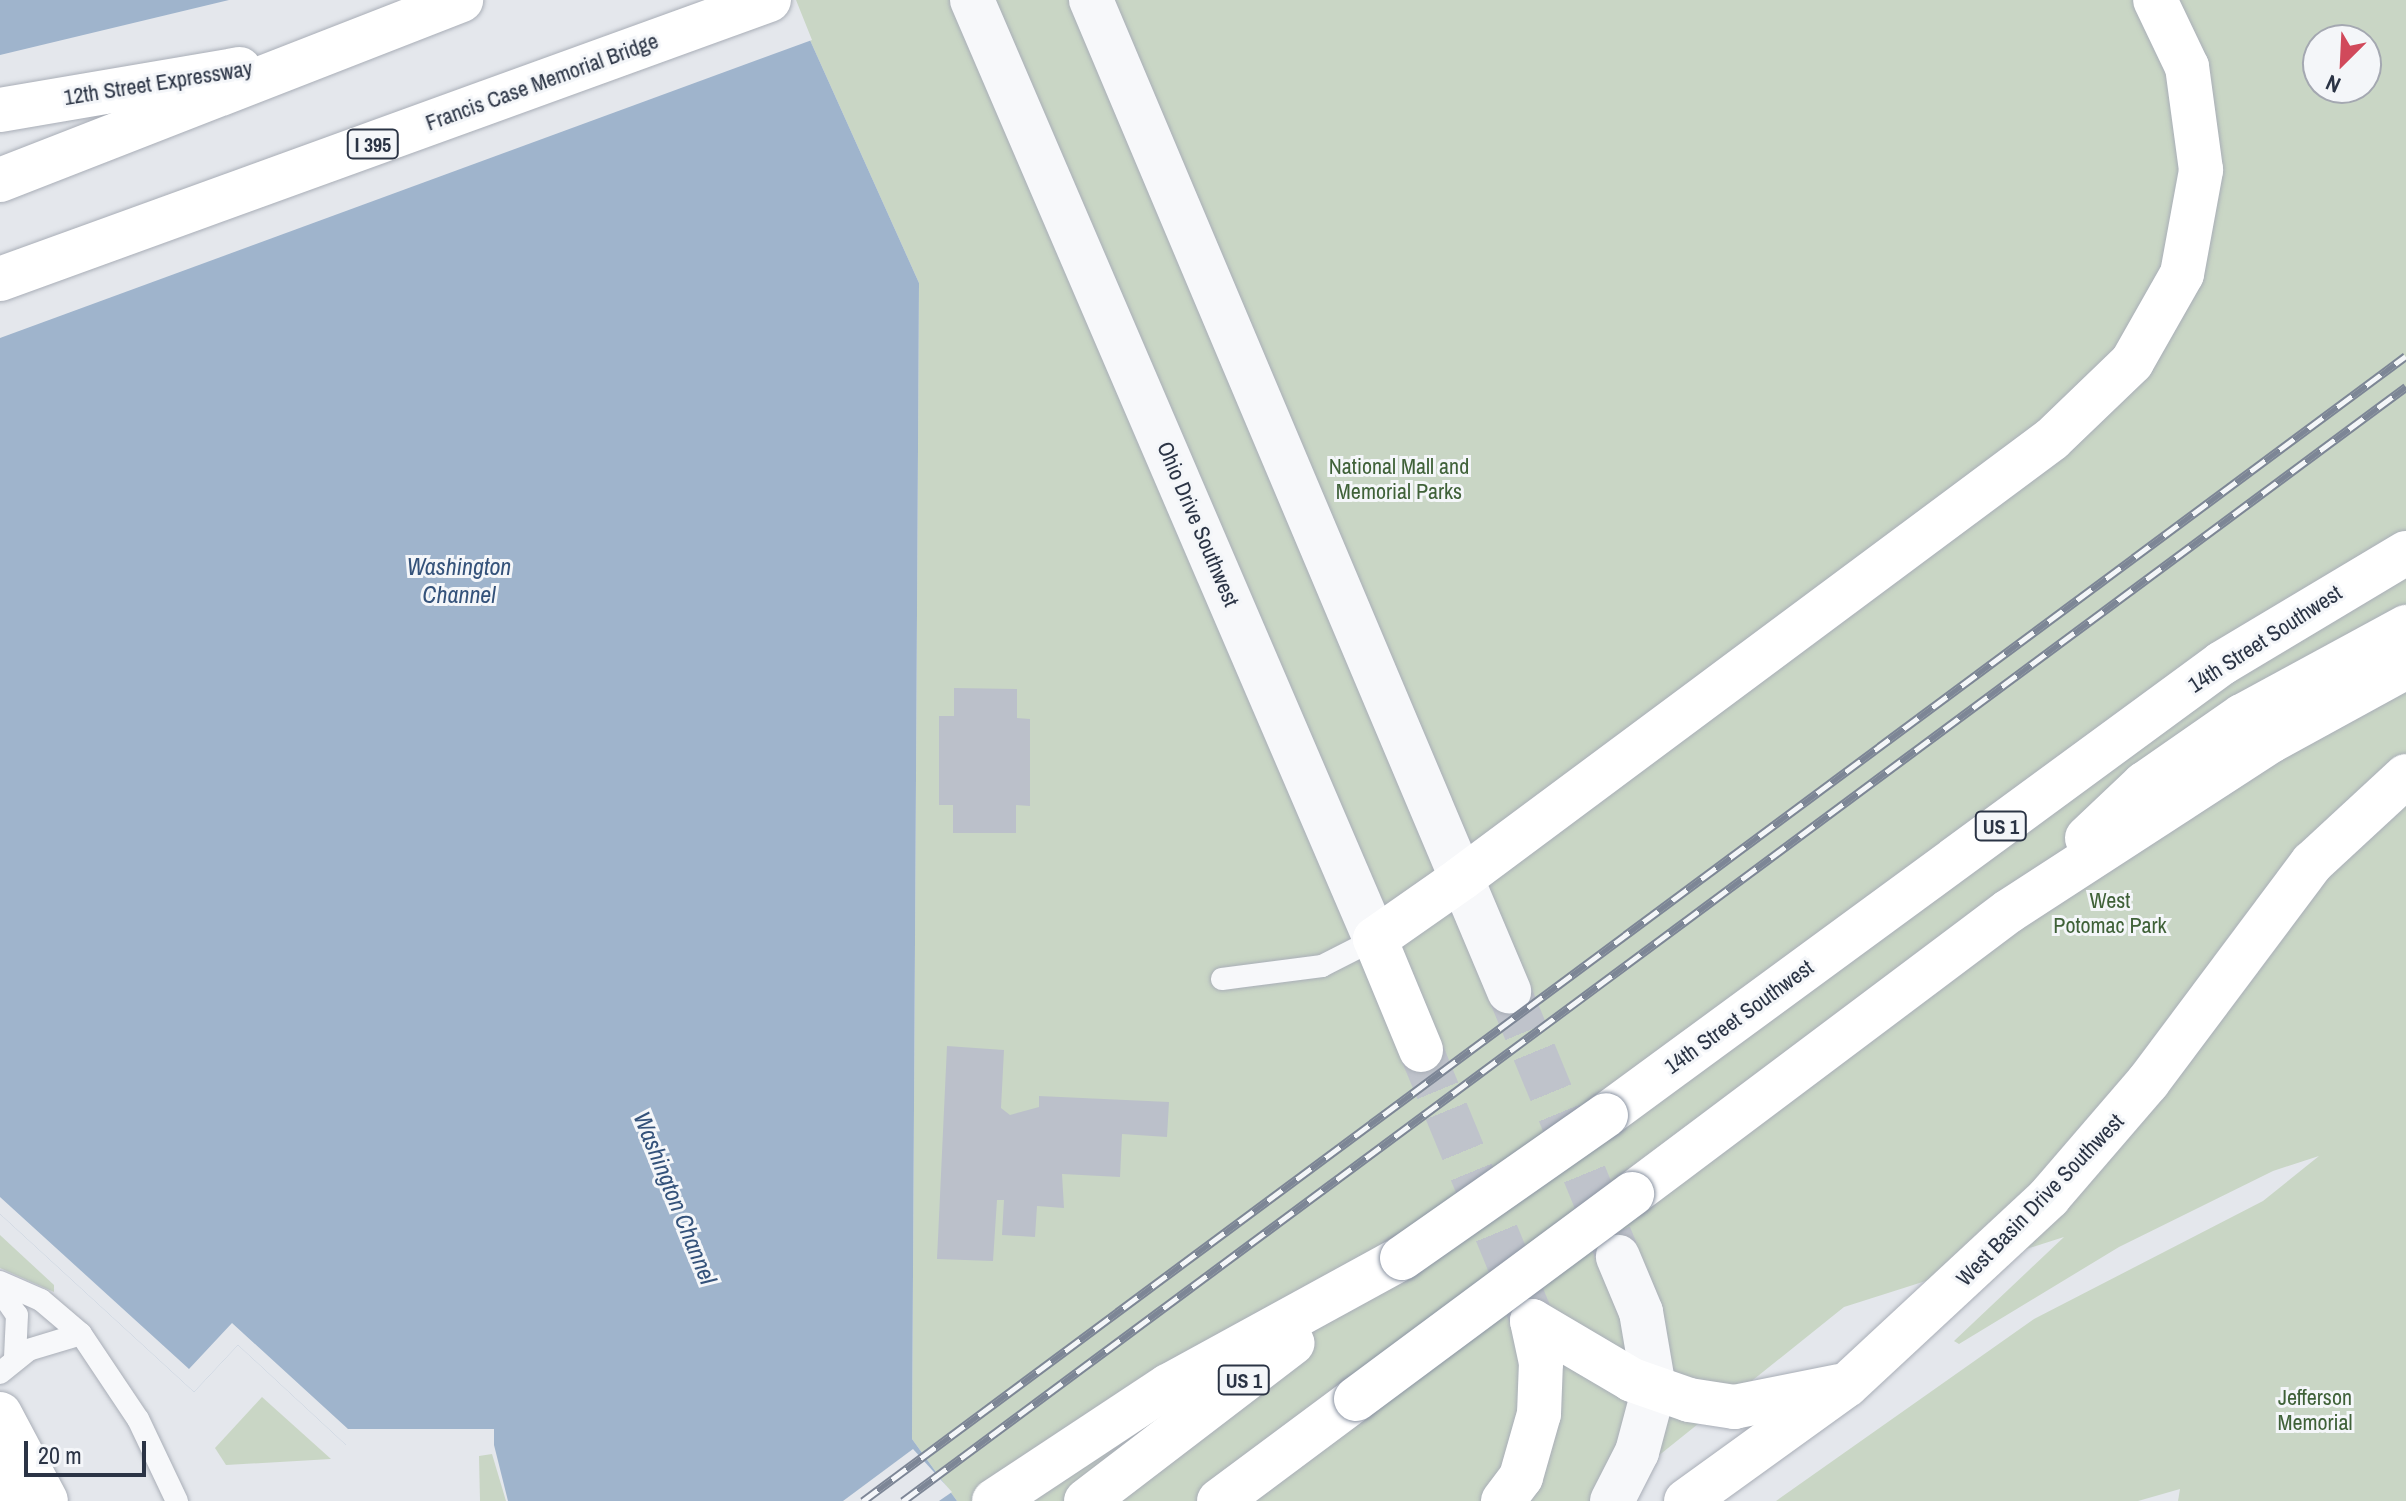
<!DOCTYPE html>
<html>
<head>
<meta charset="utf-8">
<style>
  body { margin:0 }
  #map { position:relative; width:2406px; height:1501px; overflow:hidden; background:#e4e7ec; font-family:"Archivo Narrow",sans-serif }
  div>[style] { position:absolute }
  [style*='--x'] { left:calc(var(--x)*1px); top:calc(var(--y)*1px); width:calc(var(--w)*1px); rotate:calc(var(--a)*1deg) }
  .green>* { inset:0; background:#c9d6c5 }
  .water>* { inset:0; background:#9fb4cc }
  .pier>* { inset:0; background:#e4e7ec }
  .building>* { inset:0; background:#bbc0ca }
  .tertiary-tunnel>* { height:44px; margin-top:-22px; transform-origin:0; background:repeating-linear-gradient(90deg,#bfc3cb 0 44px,transparent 0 66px) }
  .primary-tunnel>* { height:44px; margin-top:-22px; transform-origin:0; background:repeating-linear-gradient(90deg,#bfc3cb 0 44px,transparent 0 66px) }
  .roads { filter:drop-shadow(0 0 2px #a9aeb7) drop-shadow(0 0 2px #a9aeb7) }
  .service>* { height:22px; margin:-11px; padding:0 11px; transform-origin:11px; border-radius:11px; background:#f7f8fa }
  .tertiary>* { height:44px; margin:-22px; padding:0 22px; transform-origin:22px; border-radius:22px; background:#f7f8fa }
  .primary>* { height:44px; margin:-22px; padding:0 22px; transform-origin:22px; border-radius:22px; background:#fff }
  .motorway>* { height:44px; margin:-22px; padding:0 22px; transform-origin:22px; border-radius:22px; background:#fff }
  .rail>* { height:9px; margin-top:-4.5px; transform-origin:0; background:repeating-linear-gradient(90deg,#f4f6f9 0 18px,#7d8696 0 36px); box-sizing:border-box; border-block:2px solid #7d8696 }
  .bridges { filter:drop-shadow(0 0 2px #8b94a3) drop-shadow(0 0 2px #8b94a3) }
  .motorway-bridge>* { height:44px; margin:-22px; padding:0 22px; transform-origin:22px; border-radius:22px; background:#fff }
  span { translate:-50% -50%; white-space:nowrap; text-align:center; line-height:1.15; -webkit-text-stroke:6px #f4f6f9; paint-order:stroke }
  .shield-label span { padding:2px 6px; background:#f4f6f9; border:2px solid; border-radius:6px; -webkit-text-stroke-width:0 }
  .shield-label { font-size:20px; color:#2b3445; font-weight:700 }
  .street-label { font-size:22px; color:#2b3445 }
  .park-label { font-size:22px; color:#3f6138 }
  .water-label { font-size:24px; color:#34527a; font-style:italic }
  .north { position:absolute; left:2302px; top:24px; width:80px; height:80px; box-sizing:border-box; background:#f4f6f9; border:2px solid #a4a8b1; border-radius:50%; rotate:204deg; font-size:22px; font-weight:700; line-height:32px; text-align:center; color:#2b3445 }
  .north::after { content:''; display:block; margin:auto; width:28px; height:36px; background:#d1495b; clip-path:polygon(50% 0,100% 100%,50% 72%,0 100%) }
  .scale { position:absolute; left:24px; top:1441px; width:122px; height:36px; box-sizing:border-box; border:4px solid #2b3445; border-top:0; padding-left:10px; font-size:24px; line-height:28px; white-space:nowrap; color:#2b3445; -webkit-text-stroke:6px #f4f6f9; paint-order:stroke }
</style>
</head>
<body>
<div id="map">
  <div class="green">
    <div style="clip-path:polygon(evenodd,792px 0,2406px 0,2406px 1501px,2178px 1501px,2180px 1489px,2138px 1501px,1776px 1501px,2034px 1319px,2263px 1201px,2319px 1156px,2273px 1171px,2119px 1247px,1959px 1344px,1954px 1341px,2064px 1237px,1844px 1307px,1602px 1501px,957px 1501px,912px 1439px,919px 283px,792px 0,2318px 40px,2366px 40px,2366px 88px,2318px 88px,2318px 40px)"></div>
    <div style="clip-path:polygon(0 1235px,54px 1285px,54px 1292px,0 1268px)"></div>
    <div style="clip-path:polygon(262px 1397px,331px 1459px,226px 1465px,215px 1448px)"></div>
    <div style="clip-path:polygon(492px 1454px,506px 1501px,480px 1501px,479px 1456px)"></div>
  </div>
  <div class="water">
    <div style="clip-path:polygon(0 0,792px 0,919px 283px,912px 1439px,957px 1501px,508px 1501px,494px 1445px,346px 1445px,238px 1345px,194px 1392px,0 1214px)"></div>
  </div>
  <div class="pier">
    <div style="clip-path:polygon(229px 0,796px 0,812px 40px,0 338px,0 55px)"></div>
    <div style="clip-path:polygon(0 1197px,189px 1369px,232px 1323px,348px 1429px,494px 1429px,494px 1445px,346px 1445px,238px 1345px,194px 1392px,0 1214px)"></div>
    <div style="clip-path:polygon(913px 1449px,952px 1492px,939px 1501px,843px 1501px)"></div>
  </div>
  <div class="building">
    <div style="clip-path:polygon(954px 688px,1017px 689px,1017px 718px,1030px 719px,1030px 806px,1016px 805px,1016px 833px,953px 833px,953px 805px,939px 805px,939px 716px,954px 716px)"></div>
    <div style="clip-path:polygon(947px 1046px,1004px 1050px,1001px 1108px,1010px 1115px,1039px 1107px,1039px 1096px,1169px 1102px,1167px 1137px,1122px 1134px,1120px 1177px,1062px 1174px,1064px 1208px,1037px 1206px,1035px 1237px,1002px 1235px,1004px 1200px,997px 1200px,993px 1261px,937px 1259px)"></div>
  </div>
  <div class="tertiary-tunnel">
    <div style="--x:1509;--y:991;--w:281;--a:67.6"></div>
  </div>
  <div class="primary-tunnel">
    <div style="--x:1421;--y:1050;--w:286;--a:67.6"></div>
  </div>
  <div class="roads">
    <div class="service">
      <div style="--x:1222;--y:979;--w:101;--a:-7.4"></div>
      <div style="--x:1322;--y:966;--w:59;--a:-27"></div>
      <div style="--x:0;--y:1282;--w:45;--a:23.7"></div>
      <div style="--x:41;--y:1300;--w:52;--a:40.4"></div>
      <div style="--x:81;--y:1334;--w:102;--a:56.2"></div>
      <div style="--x:138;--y:1419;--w:91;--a:64.6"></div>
      <div style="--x:0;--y:1291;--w:29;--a:55"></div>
      <div style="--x:17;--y:1315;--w:43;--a:92.7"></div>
      <div style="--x:0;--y:1373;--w:36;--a:-39"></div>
      <div style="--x:28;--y:1350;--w:55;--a:-16.8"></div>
    </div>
    <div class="tertiary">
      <div style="--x:972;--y:0;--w:1022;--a:66.77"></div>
      <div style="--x:1091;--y:0;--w:1076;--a:67.13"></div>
      <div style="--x:1612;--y:1501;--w:55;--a:-63"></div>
      <div style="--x:1637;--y:1452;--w:66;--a:-75.1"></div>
      <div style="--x:1654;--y:1388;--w:77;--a:-99.7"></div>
      <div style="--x:1641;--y:1312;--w:60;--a:-112.7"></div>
    </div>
    <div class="primary">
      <div style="--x:1421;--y:1050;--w:120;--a:-112.5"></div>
      <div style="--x:1375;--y:939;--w:106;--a:-35"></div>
      <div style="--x:1532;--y:1321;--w:116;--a:30.5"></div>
      <div style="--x:1632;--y:1380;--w:60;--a:19.3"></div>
      <div style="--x:1689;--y:1400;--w:46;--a:8.8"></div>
      <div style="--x:1734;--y:1407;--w:107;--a:-11.3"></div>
      <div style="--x:0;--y:1414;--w:98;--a:62.1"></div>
      <div style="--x:1503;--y:1501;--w:30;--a:-53"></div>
      <div style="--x:1521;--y:1477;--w:66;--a:-74.1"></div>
      <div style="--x:1539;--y:1414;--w:51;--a:-87.8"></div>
      <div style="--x:1541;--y:1363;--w:43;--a:-102.1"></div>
      <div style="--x:1686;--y:1501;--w:198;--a:-35.8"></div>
      <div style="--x:1847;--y:1385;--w:276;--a:-42.9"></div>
      <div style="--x:2049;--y:1197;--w:152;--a:-49.3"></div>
      <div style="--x:2148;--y:1082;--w:274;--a:-53.2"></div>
      <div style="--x:2312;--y:863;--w:128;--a:-42.8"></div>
    </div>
    <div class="motorway">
      <div style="--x:0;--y:110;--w:243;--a:-9.7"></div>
      <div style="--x:0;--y:180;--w:495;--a:-21.3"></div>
      <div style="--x:0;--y:279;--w:818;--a:-19.94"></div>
      <div style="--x:2087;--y:838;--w:79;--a:-43.5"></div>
      <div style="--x:2144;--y:784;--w:119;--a:-34.8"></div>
      <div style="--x:2242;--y:716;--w:187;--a:-28.5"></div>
      <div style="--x:1462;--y:878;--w:735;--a:-36.65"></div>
      <div style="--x:2052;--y:439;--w:111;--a:-43.9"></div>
      <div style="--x:2132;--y:362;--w:101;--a:-60.4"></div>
      <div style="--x:2182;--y:274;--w:106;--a:-79.6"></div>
      <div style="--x:2201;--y:170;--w:104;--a:-97.7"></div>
      <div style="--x:2187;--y:67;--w:74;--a:-115.5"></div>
      <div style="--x:1606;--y:1115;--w:764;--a:-36.27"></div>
      <div style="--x:2222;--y:663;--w:214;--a:-30.9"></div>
      <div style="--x:1632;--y:1194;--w:471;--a:-36.9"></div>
      <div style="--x:2009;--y:911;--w:312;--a:-33"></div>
      <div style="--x:2271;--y:741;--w:154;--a:-28.7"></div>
      <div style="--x:0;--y:1477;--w:29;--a:55"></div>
      <div style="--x:994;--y:1501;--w:209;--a:-33.5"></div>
      <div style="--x:1168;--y:1386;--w:267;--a:-28.7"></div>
      <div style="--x:1086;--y:1501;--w:260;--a:-37.4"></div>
      <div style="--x:1219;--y:1501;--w:171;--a:-36.7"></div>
    </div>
  </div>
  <div class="rail">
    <div style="--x:863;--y:1501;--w:1921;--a:-36.58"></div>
    <div style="--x:903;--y:1501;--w:1871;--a:-36.55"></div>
  </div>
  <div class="bridges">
    <div class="motorway-bridge">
      <div style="--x:1402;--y:1258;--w:249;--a:-35"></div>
      <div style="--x:1356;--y:1399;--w:344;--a:-36.6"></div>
    </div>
  </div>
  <div class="shield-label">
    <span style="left:373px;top:144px">I 395</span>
    <span style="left:2001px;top:826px">US 1</span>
    <span style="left:1244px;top:1380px">US 1</span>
  </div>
  <div class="street-label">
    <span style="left:542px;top:82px;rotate:-20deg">Francis Case Memorial Bridge</span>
    <span style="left:158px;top:83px;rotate:-9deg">12th Street Expressway</span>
    <span style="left:1198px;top:524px;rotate:67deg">Ohio Drive Southwest</span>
    <span style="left:2265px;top:639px;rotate:-33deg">14th Street Southwest</span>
    <span style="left:1739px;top:1017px;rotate:-36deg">14th Street Southwest</span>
    <span style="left:2040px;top:1200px;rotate:-46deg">West Basin Drive Southwest</span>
  </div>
  <div class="park-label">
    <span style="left:1399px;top:479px">National Mall and<br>Memorial Parks</span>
    <span style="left:2110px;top:913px">West<br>Potomac Park</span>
    <span style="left:2315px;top:1410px">Jefferson<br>Memorial</span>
  </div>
  <div class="water-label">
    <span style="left:459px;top:581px">Washington<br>Channel</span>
    <span style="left:675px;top:1198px;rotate:68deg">Washington Channel</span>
  </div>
  <div class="north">N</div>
  <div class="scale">20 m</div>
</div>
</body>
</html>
